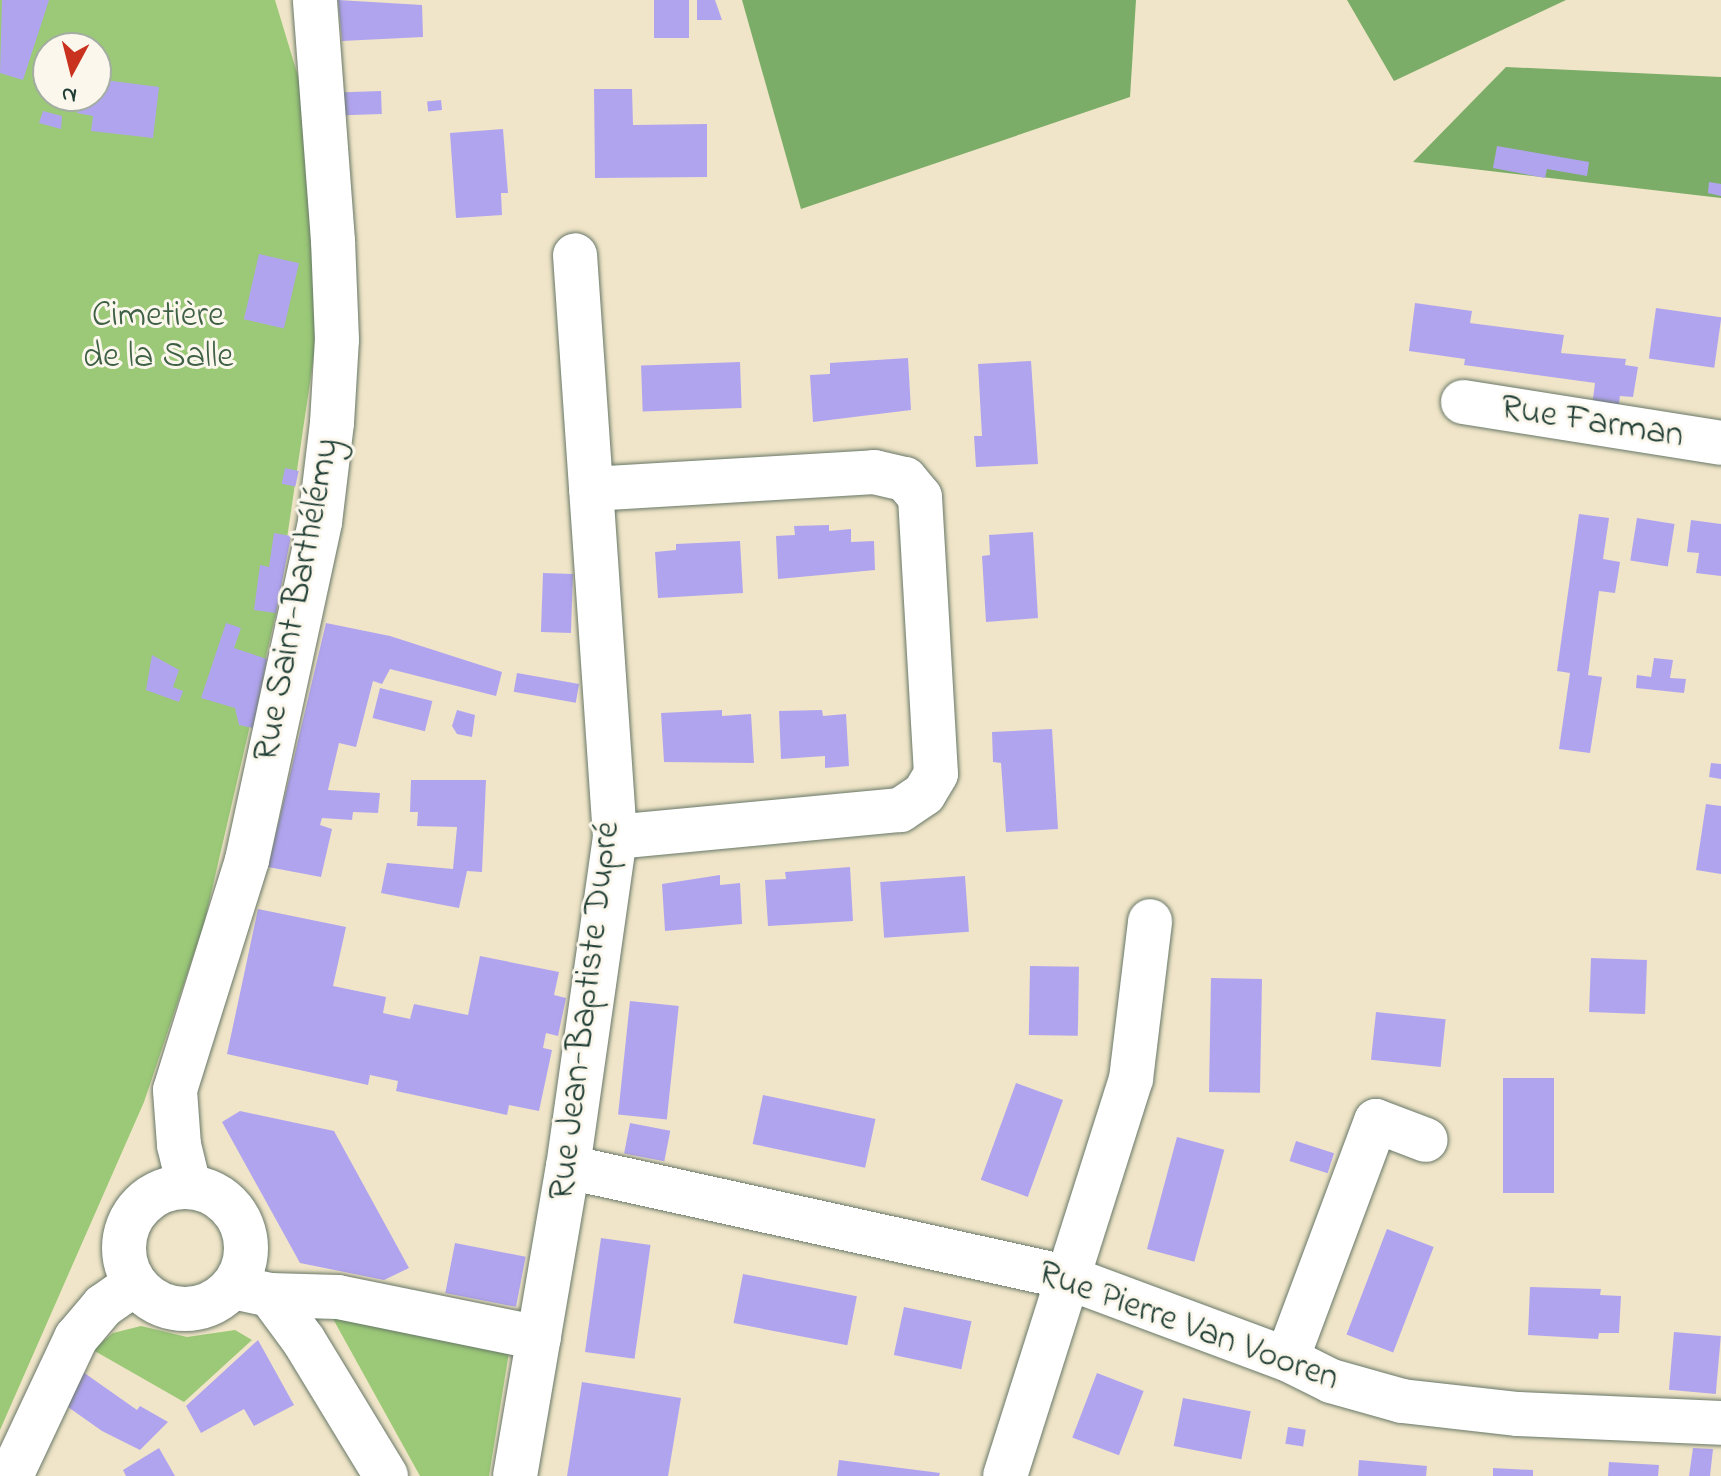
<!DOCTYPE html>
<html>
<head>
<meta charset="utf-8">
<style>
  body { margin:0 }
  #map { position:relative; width:1721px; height:1476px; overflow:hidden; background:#f0e5c8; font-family:"Indie Flower",sans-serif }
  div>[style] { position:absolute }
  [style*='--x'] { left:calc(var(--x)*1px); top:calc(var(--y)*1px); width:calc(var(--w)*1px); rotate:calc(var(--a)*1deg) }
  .green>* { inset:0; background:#9bc977 }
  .forest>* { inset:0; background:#7cad68 }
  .building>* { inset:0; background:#b1a4ef; transform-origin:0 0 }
  .roads { filter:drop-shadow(0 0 2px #687868) drop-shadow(0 0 2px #687868) }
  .street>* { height:44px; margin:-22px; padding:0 22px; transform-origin:22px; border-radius:22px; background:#fff }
  .secondary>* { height:44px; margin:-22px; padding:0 22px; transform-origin:22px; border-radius:22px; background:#fff }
  .secondary>.ring { margin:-22px; padding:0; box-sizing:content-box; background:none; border:44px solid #fff; border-radius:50% }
  span { translate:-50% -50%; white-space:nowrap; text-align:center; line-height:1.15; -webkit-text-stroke:6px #fbf7ec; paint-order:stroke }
  .park-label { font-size:36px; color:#3e6045 }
  .street-label { font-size:36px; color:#1f3d34 }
  .north { position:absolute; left:32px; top:32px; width:80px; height:80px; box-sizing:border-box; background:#fbf7ec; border:2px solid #a3ada2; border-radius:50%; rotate:187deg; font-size:22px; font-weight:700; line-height:32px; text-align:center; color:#1f3d34 }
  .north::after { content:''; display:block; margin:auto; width:28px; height:36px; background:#c8321e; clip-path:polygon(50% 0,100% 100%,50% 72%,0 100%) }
</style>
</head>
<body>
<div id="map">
  <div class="green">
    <div style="clip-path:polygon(evenodd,0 0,275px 0,301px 86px,318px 328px,276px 613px,204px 924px,144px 1102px,0 1430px,0 0,48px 48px,96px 48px,96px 96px,48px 96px,48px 48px)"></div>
    <div style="clip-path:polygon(327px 1308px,510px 1346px,489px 1476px,420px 1476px)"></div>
    <div style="clip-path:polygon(141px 1326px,187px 1337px,235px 1330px,252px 1340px,184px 1402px,93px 1350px,113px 1333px)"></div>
  </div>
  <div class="forest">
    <div style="clip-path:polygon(742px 0,1136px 0,1130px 97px,801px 209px)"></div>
    <div style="clip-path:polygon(1347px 0,1566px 0,1394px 81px)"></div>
    <div style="clip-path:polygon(1506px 67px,1721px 77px,1721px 198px,1413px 162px)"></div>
  </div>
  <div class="building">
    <div style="clip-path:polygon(2px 0,49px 0,23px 80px,0 73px)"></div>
    <div style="clip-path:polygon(338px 0,422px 5px,423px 37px,342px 41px)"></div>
    <div style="left:654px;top:0;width:35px;height:38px"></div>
    <div style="clip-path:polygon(697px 0,715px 0,722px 20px,697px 20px)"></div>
    <div style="clip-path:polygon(97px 79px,159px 87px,153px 138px,91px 131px,93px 116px,77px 113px,79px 96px,96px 96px)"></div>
    <div style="clip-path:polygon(594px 89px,632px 89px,633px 125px,707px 124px,707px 177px,595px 178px)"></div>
    <div style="left:381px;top:91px;width:23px;height:37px;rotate:88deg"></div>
    <div style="left:441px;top:100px;width:10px;height:14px;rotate:84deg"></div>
    <div style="clip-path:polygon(43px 111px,62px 116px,61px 129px,39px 123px)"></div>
    <div style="clip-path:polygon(503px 129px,508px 193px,501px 193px,502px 215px,456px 218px,450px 133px)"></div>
    <div style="clip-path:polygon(1497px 146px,1589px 162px,1587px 176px,1547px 169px,1545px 178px,1493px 168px)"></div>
    <div style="clip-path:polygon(1709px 182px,1721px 184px,1721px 196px,1708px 193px)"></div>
    <div style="left:259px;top:254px;width:41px;height:67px;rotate:13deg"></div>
    <div style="clip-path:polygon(1415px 303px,1472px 311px,1470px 323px,1564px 335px,1561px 353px,1626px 359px,1625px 365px,1638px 367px,1633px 397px,1620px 396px,1617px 418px,1591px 414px,1595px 383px,1464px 365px,1465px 359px,1409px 351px)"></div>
    <div style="left:1656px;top:308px;width:66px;height:51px;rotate:8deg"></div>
    <div style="clip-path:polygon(908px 358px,911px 410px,813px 422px,810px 375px,830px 374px,830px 363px)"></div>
    <div style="clip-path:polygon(1031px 361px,1038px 464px,976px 467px,974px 436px,982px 436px,978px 364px)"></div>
    <div style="left:740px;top:362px;width:46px;height:99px;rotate:88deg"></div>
    <div style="left:285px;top:468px;width:14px;height:16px;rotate:12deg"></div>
    <div style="clip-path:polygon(1579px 514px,1609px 518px,1603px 559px,1620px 562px,1615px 593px,1599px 591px,1588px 675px,1602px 677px,1590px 753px,1559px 749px,1570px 673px,1557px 671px)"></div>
    <div style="left:1637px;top:518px;width:38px;height:43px;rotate:9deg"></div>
    <div style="clip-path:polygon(1691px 520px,1721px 524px,1721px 576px,1696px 573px,1699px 553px,1687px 552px)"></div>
    <div style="clip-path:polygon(829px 525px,829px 531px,851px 529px,851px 542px,874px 541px,875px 570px,778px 579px,776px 536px,795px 535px,794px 526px)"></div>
    <div style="clip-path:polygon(1033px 532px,1038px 618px,986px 622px,982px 556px,990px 555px,989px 535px)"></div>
    <div style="clip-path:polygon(274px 533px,291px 536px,276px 613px,254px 610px,260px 565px,269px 567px)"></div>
    <div style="clip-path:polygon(740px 541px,743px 593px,658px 598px,655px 552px,676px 550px,676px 544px)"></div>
    <div style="left:543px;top:573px;width:30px;height:59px;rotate:2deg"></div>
    <div style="clip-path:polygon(226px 623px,241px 628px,234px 648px,267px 659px,253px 728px,239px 725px,235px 708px,201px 698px)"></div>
    <div style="clip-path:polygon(326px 623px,390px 636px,502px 672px,496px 696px,390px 669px,382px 684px,373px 681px,356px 747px,339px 743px,328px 790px,380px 793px,378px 813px,353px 812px,352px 820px,322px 818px,320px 825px,332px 829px,321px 877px,268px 867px)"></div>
    <div style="clip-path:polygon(152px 655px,179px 670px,173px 687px,183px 691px,179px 702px,146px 690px)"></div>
    <div style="clip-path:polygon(1654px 658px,1673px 660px,1670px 678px,1686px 679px,1684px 693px,1636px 688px,1637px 675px,1651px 677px)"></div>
    <div style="left:517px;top:673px;width:63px;height:19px;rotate:10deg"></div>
    <div style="left:380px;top:688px;width:54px;height:31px;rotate:14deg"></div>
    <div style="clip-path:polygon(457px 710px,475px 715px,472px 737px,457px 734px,452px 726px)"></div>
    <div style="clip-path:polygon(722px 710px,722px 716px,751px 714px,754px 763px,664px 762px,661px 713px)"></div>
    <div style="clip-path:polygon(822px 710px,823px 716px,846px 714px,849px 766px,825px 768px,825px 756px,781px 759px,779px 711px)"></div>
    <div style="clip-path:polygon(1052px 729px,1058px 829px,1006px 832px,1001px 763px,993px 762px,992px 732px)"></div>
    <div style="clip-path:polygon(1711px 763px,1721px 764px,1721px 779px,1709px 777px)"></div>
    <div style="clip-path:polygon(411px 780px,486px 780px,482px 872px,467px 871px,459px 908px,381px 893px,387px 863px,453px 869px,457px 827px,417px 826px,418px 812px,410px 812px)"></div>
    <div style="clip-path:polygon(1706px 804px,1721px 806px,1721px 874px,1696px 870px)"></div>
    <div style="clip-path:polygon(850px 867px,853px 921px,768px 926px,765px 880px,786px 879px,785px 872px)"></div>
    <div style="clip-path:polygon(720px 875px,720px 885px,740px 883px,742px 924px,665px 931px,662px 884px)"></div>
    <div style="left:965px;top:876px;width:56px;height:85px;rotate:86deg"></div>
    <div style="clip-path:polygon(258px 909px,346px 927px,333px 986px,386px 997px,383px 1013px,410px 1019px,414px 1004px,468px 1015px,480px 956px,559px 972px,554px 995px,566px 998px,558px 1036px,546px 1033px,543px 1048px,552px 1050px,539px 1111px,509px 1105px,507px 1115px,396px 1091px,398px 1081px,370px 1075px,368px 1085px,227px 1054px)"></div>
    <div style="left:1591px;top:958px;width:56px;height:54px;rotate:2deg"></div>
    <div style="left:1030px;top:966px;width:49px;height:69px;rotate:1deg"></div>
    <div style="left:1211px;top:978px;width:51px;height:114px;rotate:1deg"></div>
    <div style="left:630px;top:1001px;width:49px;height:114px;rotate:6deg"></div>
    <div style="left:1376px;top:1012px;width:70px;height:48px;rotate:6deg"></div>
    <div style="left:1503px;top:1078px;width:51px;height:115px"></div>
    <div style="left:1016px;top:1083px;width:50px;height:103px;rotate:20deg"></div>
    <div style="left:763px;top:1095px;width:115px;height:50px;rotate:12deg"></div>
    <div style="clip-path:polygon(240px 1111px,334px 1131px,409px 1268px,384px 1280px,300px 1263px,222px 1122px)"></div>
    <div style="left:630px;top:1123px;width:41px;height:31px;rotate:11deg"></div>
    <div style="left:1177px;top:1137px;width:49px;height:116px;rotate:15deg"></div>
    <div style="left:1296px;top:1141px;width:40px;height:21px;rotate:18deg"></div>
    <div style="left:1387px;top:1229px;width:50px;height:113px;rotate:21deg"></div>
    <div style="left:601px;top:1238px;width:50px;height:115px;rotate:8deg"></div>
    <div style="left:455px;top:1243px;width:72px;height:51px;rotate:11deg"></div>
    <div style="left:743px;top:1274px;width:116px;height:50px;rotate:11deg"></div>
    <div style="clip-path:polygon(1530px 1287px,1601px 1289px,1600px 1295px,1621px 1296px,1619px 1333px,1599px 1333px,1598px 1339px,1528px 1335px)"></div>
    <div style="left:904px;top:1307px;width:69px;height:49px;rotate:12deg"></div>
    <div style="left:1674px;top:1332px;width:47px;height:58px;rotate:5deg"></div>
    <div style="clip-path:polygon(258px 1340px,294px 1405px,254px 1426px,244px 1409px,201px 1433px,186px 1406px)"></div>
    <div style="clip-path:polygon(83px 1372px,137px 1410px,140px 1406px,168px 1422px,140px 1450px,102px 1431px,68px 1407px)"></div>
    <div style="left:1097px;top:1373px;width:50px;height:69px;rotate:21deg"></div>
    <div style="clip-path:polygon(582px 1382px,681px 1398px,668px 1476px,567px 1476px)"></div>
    <div style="left:1183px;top:1398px;width:69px;height:49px;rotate:11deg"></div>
    <div style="left:1288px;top:1427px;width:18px;height:17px;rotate:9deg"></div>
    <div style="clip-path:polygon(159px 1448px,175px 1476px,126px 1476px,123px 1470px)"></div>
    <div style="clip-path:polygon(1693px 1448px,1713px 1449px,1710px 1476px,1689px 1476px)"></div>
    <div style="clip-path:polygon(839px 1460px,940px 1473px,939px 1476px,837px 1476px)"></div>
    <div style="clip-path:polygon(1359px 1460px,1427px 1466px,1426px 1476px,1358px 1476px)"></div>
    <div style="clip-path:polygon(1609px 1462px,1659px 1465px,1658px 1476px,1608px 1476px)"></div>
    <div style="clip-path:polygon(1493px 1468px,1533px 1470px,1533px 1476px,1493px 1476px)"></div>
  </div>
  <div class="roads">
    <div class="street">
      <div style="--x:1463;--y:402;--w:261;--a:9"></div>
      <div style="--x:591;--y:489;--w:284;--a:-3.4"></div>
      <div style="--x:874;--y:472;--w:32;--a:13"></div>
      <div style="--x:905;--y:479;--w:23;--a:50"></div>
      <div style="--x:920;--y:497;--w:277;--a:86.7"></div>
      <div style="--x:936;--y:774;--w:23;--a:121"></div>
      <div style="--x:924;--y:794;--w:29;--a:146"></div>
      <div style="--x:900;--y:810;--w:286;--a:174.6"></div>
      <div style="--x:568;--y:1167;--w:510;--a:12.46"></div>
      <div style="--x:1066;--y:1277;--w:236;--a:20.4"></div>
      <div style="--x:1287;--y:1359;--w:49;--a:26.6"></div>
      <div style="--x:1331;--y:1381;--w:74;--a:15.7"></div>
      <div style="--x:1402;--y:1401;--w:117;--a:6.4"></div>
      <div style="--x:1518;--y:1414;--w:203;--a:2.5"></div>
      <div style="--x:270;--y:1295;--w:68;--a:1.7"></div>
      <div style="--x:338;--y:1297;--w:205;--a:11.5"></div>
      <div style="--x:1287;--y:1359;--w:254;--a:-69.5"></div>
      <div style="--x:1376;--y:1121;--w:53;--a:20.8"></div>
      <div style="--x:11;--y:1476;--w:153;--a:-64.8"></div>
      <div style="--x:76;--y:1338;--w:42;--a:-49.8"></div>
      <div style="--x:103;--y:1306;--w:39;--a:-35"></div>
      <div style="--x:515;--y:1476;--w:314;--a:-80.3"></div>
      <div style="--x:568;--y:1167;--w:333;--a:-81.9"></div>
      <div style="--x:615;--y:837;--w:583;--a:-93.93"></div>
      <div style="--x:1005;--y:1476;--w:417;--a:-72.4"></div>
      <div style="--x:1131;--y:1079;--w:159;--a:-83.1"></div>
    </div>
    <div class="secondary">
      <div style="--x:189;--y:1186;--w:42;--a:-103.7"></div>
      <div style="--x:179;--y:1145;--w:55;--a:-94.2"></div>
      <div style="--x:175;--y:1090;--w:241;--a:-72.6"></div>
      <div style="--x:247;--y:860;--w:346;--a:-77.8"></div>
      <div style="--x:320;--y:522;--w:100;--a:-83.1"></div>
      <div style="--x:332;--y:423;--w:83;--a:-86.6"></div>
      <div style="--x:337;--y:340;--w:99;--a:-92.3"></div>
      <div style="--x:333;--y:241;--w:242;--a:-94.3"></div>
      <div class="ring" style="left:124px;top:1187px;width:78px;height:78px"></div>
      <div style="--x:233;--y:1287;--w:38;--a:12"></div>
      <div style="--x:270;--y:1295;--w:57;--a:53.5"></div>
      <div style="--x:304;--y:1341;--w:158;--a:58.7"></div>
    </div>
  </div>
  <div class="park-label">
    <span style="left:158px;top:337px">Cimetière<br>de la Salle</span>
  </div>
  <div class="street-label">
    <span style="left:1592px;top:423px;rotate:9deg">Rue Farman</span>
    <span style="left:298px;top:600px;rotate:-79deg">Rue Saint-Barthélémy</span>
    <span style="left:586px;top:1011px;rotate:-83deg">Rue Jean-Baptiste Dupré</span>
    <span style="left:1188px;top:1327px;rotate:20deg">Rue Pierre Van Vooren</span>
  </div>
  <div class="north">N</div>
</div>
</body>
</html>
